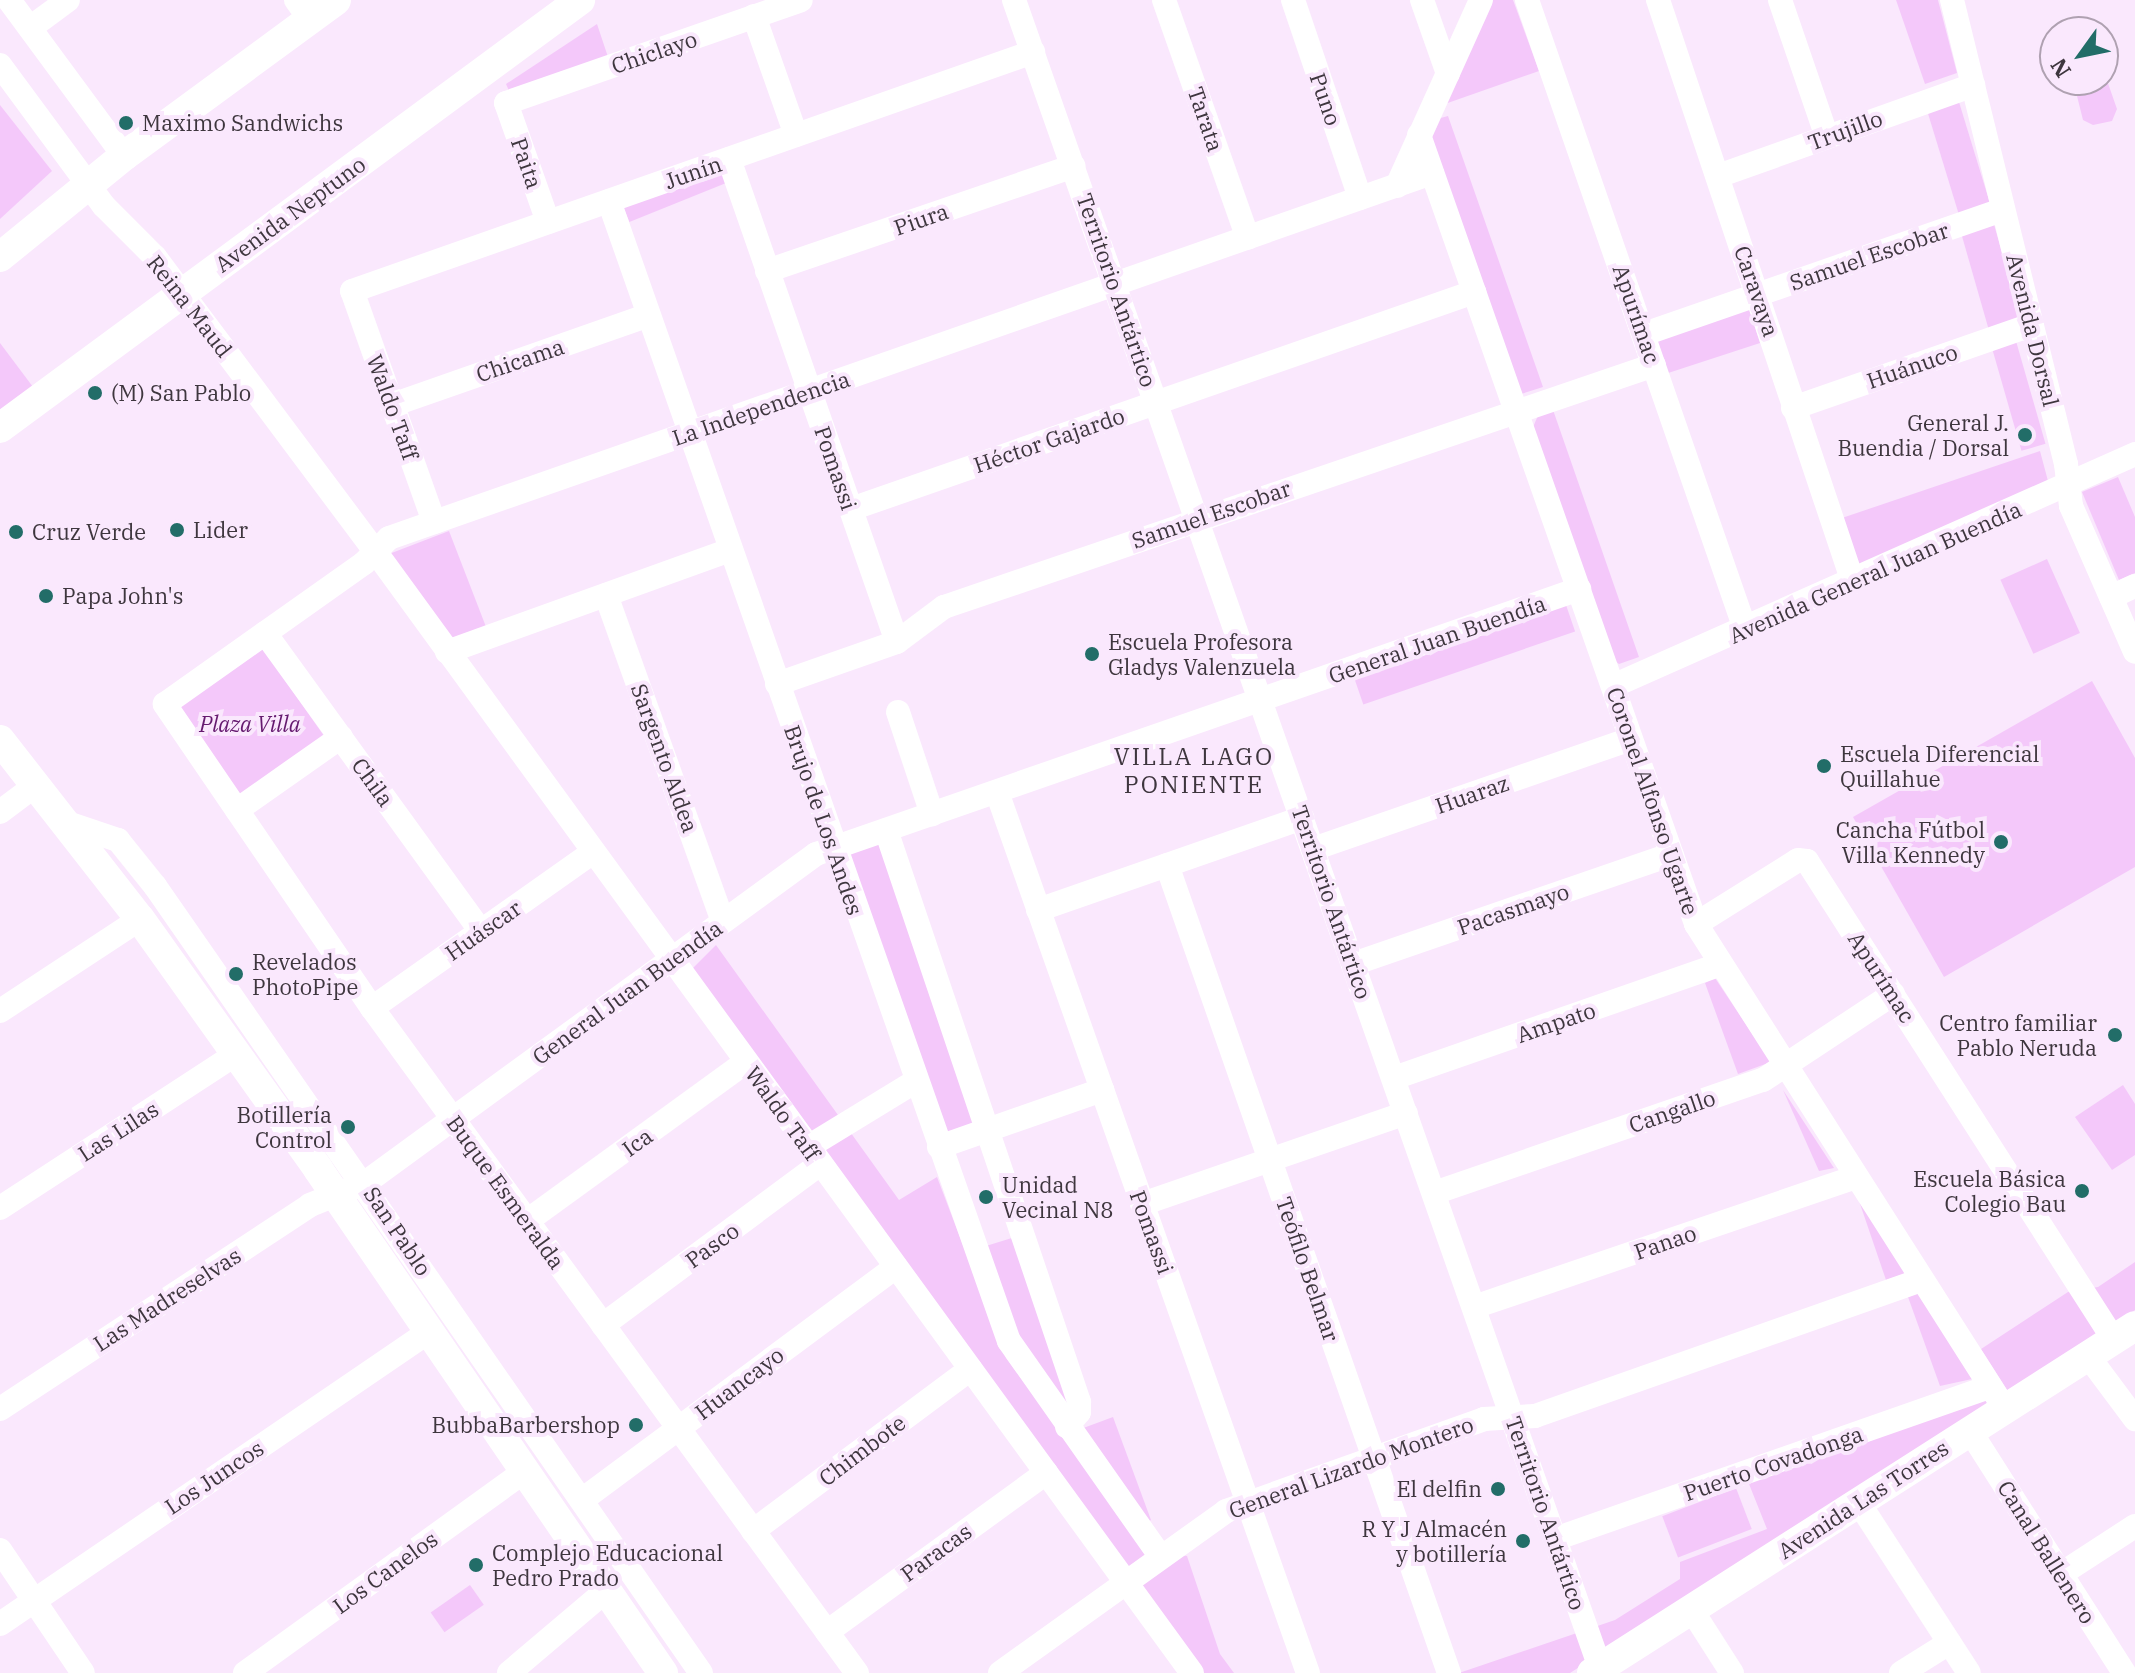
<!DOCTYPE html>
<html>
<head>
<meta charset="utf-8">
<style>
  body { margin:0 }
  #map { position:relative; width:2135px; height:1673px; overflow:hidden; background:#fae8fd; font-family:"IBM Plex Serif",serif }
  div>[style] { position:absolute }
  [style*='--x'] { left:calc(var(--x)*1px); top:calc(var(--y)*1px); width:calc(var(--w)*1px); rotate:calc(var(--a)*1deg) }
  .green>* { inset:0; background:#f4c8fa; transform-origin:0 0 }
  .minor>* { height:24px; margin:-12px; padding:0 12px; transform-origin:12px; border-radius:12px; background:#fff }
  .major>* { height:30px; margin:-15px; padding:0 15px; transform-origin:15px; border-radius:15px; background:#fff }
  .dots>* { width:22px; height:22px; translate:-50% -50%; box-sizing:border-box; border:4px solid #fae8fd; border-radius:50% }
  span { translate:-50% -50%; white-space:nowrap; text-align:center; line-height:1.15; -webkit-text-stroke:8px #fae8fd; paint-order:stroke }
  .street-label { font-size:22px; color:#3e363e }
  .poi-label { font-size:22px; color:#3e363e }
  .left { translate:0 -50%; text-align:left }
  .right { translate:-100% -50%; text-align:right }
  .park-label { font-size:22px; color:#651a6f; font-style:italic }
  .neighbourhood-label { font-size:24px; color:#3e363e; letter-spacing:2px }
  .north { position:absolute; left:2039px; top:16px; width:80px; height:80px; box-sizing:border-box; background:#fae8fd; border:2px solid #afa1b1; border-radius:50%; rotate:237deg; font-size:22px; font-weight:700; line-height:32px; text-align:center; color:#3e363e }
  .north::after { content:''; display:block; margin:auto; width:28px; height:36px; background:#226d68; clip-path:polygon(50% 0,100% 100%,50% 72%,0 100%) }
</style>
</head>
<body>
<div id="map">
  <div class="green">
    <div style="clip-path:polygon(1492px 0,1513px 0,1539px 71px,1442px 105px)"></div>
    <div style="clip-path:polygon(1896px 0,1938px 0,1957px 73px,1925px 84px)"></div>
    <div style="clip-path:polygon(597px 24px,609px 60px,510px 93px,506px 84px)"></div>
    <div style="clip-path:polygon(2103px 69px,2117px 109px,2112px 121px,2093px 125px,2083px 120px,2073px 80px,2103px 80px)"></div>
    <div style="left:1959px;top:102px;width:108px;height:33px;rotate:73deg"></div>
    <div style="clip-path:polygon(0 105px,52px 171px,0 219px)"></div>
    <div style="clip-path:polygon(1448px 116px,1543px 387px,1515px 396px,1427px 142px,1437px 119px)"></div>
    <div style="left:720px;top:166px;width:18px;height:105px;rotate:68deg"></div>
    <div style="left:1993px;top:221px;width:108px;height:34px;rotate:74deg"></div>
    <div style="left:1748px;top:306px;width:39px;height:99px;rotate:72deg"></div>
    <div style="left:2016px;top:341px;width:107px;height:25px;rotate:74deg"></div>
    <div style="clip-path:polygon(0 343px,33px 387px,0 412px)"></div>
    <div style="clip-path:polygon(1552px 407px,1639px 657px,1619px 664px,1609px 656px,1530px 434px,1540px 411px)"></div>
    <div style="clip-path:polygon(2040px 451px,2048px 481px,1856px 569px,1839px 519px)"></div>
    <div style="clip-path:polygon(2118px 477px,2135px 517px,2135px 573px,2119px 580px,2082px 492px)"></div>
    <div style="clip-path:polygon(449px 531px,488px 632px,454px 645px,389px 554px)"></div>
    <div style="left:2047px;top:559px;width:81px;height:51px;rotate:66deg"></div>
    <div style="left:1566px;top:605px;width:28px;height:224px;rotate:71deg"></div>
    <div style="left:261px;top:646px;width:110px;height:105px;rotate:55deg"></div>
    <div style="clip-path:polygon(2092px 681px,2135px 758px,2135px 867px,1944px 977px,1853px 817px)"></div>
    <div style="left:883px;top:840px;width:305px;height:42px;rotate:71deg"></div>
    <div style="clip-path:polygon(716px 945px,899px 1200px,937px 1177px,1006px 1358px,1148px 1550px,1187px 1556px,1220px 1654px,1234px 1673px,1199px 1673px,690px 971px)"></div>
    <div style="clip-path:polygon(1715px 978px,1771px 1062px,1738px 1074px,1705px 983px)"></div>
    <div style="clip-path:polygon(2123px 1085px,2135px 1104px,2135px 1155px,2112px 1170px,2075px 1117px)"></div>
    <div style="clip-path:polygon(1783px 1090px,1834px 1168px,1819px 1171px)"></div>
    <div style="clip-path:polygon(1857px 1195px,1907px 1273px,1886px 1280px)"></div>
    <div style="clip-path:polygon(1015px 1237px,1073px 1402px,1066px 1409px,1020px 1347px,986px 1246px)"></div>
    <div style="clip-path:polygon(2135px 1262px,2135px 1310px,2009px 1393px,1981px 1349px,2068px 1292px,2098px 1287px)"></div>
    <div style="clip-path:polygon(1920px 1292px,1972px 1379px,1940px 1386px,1908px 1297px)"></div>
    <div style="clip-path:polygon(1989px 1398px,1993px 1402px,1570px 1673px,1459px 1673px,1615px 1620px,1680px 1579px,1680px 1562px,1767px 1529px,1747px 1479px)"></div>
    <div style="clip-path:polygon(1113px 1417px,1151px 1520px,1146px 1523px,1078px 1430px)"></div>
    <div style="left:1736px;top:1488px;width:44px;height:79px;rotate:69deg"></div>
    <div style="left:470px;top:1585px;width:24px;height:48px;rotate:55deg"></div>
  </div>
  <div class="minor">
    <div style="--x:9;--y:0;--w:194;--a:53.6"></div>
    <div style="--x:296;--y:0;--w:24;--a:54"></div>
    <div style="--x:1014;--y:0;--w:1768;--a:70.64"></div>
    <div style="--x:1164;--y:0;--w:252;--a:70.6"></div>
    <div style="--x:1293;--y:0;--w:209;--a:71.3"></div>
    <div style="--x:1422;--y:0;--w:78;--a:70.6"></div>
    <div style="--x:1527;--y:0;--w:666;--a:70.88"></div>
    <div style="--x:1658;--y:0;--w:614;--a:71.48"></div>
    <div style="--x:1780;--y:0;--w:145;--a:71.1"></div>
    <div style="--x:1952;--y:0;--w:478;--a:76.2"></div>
    <div style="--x:2066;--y:464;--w:42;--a:83.2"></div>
    <div style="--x:2071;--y:506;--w:159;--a:66.3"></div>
    <div style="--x:754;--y:16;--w:126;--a:70.6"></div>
    <div style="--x:30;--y:28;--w:47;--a:-36.4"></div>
    <div style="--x:0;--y:65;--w:175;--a:53.6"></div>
    <div style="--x:104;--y:206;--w:72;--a:45"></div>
    <div style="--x:155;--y:257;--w:367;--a:53.2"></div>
    <div style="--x:375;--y:551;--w:1388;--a:53.94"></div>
    <div style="--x:1419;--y:135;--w:836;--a:70.65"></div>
    <div style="--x:1696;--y:924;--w:575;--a:57.5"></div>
    <div style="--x:729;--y:159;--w:511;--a:70.82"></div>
    <div style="--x:1718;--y:176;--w:271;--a:-19.6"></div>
    <div style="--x:1397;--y:186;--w:204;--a:-65.7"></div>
    <div style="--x:609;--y:201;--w:1208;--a:70.67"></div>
    <div style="--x:1009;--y:1341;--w:263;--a:54.9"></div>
    <div style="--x:548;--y:222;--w:126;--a:-109.4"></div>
    <div style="--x:506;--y:103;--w:312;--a:-19.2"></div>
    <div style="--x:767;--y:271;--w:324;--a:-18.9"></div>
    <div style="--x:1644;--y:334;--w:380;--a:-19.1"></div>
    <div style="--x:392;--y:405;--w:272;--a:-19.3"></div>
    <div style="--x:1793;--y:408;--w:253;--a:-19.2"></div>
    <div style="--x:851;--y:509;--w:660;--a:-19.2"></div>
    <div style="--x:434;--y:522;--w:245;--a:-109.5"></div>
    <div style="--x:352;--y:291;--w:722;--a:-19.34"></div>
    <div style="--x:606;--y:595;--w:346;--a:70.3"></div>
    <div style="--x:2111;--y:597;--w:26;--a:-25"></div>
    <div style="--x:265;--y:633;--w:368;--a:54.1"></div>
    <div style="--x:447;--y:652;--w:301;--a:-19.8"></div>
    <div style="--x:777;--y:684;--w:127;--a:-19.3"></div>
    <div style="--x:897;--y:642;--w:59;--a:-36.7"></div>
    <div style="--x:944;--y:607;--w:750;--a:-18.82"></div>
    <div style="--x:1613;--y:686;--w:571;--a:-23.96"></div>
    <div style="--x:898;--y:712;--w:108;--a:71.6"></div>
    <div style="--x:997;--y:792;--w:934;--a:70.56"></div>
    <div style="--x:237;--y:810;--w:127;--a:-35.1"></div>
    <div style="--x:0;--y:812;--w:45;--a:-36.9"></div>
    <div style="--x:67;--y:823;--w:54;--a:18.4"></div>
    <div style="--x:118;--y:840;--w:59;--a:51.2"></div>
    <div style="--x:155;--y:886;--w:958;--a:55.25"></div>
    <div style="--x:886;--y:830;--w:604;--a:71.35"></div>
    <div style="--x:1079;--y:1402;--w:10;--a:90"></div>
    <div style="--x:1079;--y:1412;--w:19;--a:129"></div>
    <div style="--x:1313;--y:849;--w:336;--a:-19.1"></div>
    <div style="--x:1167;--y:865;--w:856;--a:70.76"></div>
    <div style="--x:1038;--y:910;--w:280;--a:-19.2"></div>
    <div style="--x:1696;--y:924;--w:120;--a:-32.1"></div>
    <div style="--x:1798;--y:860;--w:9;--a:6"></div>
    <div style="--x:1807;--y:861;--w:569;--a:57.34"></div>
    <div style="--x:1353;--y:964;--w:337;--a:-19"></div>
    <div style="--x:372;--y:1008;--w:271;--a:-35.2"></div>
    <div style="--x:0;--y:1011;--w:168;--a:-33.3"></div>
    <div style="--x:1394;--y:1078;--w:344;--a:-19.2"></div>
    <div style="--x:808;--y:1147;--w:127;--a:-31.4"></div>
    <div style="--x:939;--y:1147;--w:173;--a:-19.3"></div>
    <div style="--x:1434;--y:1193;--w:348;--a:-19"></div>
    <div style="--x:1763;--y:1080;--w:156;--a:-33.5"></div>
    <div style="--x:1142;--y:1204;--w:279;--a:-19"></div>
    <div style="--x:0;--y:1208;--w:282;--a:-33.1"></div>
    <div style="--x:527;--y:1221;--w:271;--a:-36"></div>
    <div style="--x:1474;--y:1307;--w:403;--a:-18.8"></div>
    <div style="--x:603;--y:1325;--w:270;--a:-36.6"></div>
    <div style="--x:2088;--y:1356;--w:79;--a:53.3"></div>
    <div style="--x:0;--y:1409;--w:371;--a:-33.3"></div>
    <div style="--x:310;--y:1205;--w:59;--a:-21.8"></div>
    <div style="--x:365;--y:1183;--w:558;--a:-36.11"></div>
    <div style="--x:816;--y:854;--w:808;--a:-19.15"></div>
    <div style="--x:1970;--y:1431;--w:287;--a:57.5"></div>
    <div style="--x:582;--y:1500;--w:391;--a:-36.6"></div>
    <div style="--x:1859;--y:1503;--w:202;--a:57.1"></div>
    <div style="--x:753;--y:1531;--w:271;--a:-36.7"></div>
    <div style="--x:1555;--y:1539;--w:461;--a:-19.3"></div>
    <div style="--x:0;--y:1550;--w:148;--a:56"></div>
    <div style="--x:2061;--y:1574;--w:88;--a:-33"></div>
    <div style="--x:1691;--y:1609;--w:76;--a:57.4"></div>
    <div style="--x:0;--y:1624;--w:520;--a:-34.27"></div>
    <div style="--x:827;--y:1632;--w:271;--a:-36"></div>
    <div style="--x:245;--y:1673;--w:345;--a:-35.8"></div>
    <div style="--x:509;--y:1673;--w:130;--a:-40.3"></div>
    <div style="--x:857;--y:1673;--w:823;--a:-126.1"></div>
    <div style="--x:372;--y:1008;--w:368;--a:-124.3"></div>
    <div style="--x:165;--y:704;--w:244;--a:-35.3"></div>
    <div style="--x:364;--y:563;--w:35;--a:-45"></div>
    <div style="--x:389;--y:538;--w:1105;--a:-19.29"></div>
    <div style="--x:1000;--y:1673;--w:278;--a:-35.6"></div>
    <div style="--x:1226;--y:1511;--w:274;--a:-19.6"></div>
    <div style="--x:1484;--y:1419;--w:51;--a:-3.4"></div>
    <div style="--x:1535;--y:1416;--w:409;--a:-19.4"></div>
    <div style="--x:1901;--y:1673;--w:57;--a:-32"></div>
  </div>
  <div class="major">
    <div style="--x:0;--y:257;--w:160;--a:-39.2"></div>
    <div style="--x:124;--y:156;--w:263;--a:-36.3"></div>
    <div style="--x:0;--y:428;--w:721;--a:-36.42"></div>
    <div style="--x:0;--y:740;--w:227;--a:52"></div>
    <div style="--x:140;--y:919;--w:307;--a:54.5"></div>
    <div style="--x:318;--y:1169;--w:611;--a:55.61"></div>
    <div style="--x:1592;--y:1673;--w:644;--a:-32.58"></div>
  </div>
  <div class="dots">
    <div style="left:126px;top:123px;background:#226d68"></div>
    <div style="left:95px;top:393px;background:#226d68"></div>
    <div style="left:2025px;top:435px;background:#226d68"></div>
    <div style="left:177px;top:530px;background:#226d68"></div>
    <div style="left:16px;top:532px;background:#226d68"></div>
    <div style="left:46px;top:596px;background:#226d68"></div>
    <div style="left:1092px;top:654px;background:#226d68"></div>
    <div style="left:1824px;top:766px;background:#226d68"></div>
    <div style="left:2001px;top:842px;background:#226d68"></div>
    <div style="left:236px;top:974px;background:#226d68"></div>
    <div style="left:2115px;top:1035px;background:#226d68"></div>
    <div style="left:348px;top:1127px;background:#226d68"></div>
    <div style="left:2082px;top:1191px;background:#226d68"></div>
    <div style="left:986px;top:1197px;background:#226d68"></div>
    <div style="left:636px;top:1425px;background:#226d68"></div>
    <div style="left:1498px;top:1489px;background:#226d68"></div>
    <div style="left:1523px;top:1541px;background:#226d68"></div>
    <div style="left:476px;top:1565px;background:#226d68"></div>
  </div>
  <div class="street-label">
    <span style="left:654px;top:52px;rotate:-19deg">Chiclayo</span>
    <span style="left:1326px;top:99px;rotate:71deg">Puno</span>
    <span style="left:1206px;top:119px;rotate:71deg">Tarata</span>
    <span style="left:1845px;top:130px;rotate:-20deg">Trujillo</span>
    <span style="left:527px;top:163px;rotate:71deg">Paita</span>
    <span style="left:693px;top:172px;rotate:-19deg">Junín</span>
    <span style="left:290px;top:214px;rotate:-36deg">Avenida Neptuno</span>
    <span style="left:921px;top:219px;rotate:-19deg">Piura</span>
    <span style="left:1869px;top:256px;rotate:-19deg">Samuel Escobar</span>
    <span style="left:1117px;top:290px;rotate:71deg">Territorio Antártico</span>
    <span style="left:1757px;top:291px;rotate:71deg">Caravaya</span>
    <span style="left:190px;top:306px;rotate:52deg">Reina Maud</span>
    <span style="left:1637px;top:314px;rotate:71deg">Apurímac</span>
    <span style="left:2033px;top:330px;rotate:76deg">Avenida Dorsal</span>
    <span style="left:520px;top:360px;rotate:-19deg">Chicama</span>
    <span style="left:1912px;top:366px;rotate:-19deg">Huánuco</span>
    <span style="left:393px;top:407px;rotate:70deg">Waldo Taff</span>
    <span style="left:761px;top:408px;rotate:-19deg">La Independencia</span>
    <span style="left:1049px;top:440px;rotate:-19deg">Héctor Gajardo</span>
    <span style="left:836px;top:468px;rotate:71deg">Pomassi</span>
    <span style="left:1211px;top:514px;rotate:-19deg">Samuel Escobar</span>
    <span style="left:1875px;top:572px;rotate:-24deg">Avenida General Juan Buendía</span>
    <span style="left:1437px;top:639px;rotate:-19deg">General Juan Buendía</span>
    <span style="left:665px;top:758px;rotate:70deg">Sargento Aldea</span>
    <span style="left:373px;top:782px;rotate:54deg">Chila</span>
    <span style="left:1472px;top:794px;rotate:-19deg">Huaraz</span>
    <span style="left:1653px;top:801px;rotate:71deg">Coronel Alfonso Ugarte</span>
    <span style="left:824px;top:820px;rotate:71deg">Brujo de Los Andes</span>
    <span style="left:1332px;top:902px;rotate:71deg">Territorio Antártico</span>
    <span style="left:1513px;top:909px;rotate:-19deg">Pacasmayo</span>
    <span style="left:483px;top:930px;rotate:-35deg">Huáscar</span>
    <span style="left:1882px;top:977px;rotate:57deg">Apurímac</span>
    <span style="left:627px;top:992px;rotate:-36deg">General Juan Buendía</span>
    <span style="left:1556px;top:1022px;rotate:-19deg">Ampato</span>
    <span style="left:1672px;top:1111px;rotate:-19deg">Cangallo</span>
    <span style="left:783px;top:1113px;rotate:54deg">Waldo Taff</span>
    <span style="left:118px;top:1131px;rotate:-33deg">Las Lilas</span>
    <span style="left:637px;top:1142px;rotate:-36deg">Ica</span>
    <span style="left:506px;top:1192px;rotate:54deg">Buque Esmeralda</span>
    <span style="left:398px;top:1231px;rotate:56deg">San Pablo</span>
    <span style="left:1152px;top:1232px;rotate:70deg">Pomassi</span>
    <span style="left:1665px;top:1242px;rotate:-19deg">Panao</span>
    <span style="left:712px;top:1245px;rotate:-36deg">Pasco</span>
    <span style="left:1308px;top:1269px;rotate:71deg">Teófilo Belmar</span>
    <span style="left:167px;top:1299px;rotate:-33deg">Las Madreselvas</span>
    <span style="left:739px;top:1383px;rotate:-37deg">Huancayo</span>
    <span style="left:862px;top:1450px;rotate:-37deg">Chimbote</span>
    <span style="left:1773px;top:1463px;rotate:-19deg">Puerto Covadonga</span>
    <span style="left:1351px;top:1467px;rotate:-20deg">General Lizardo Montero</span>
    <span style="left:214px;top:1477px;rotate:-34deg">Los Juncos</span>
    <span style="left:1863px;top:1499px;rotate:-33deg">Avenida Las Torres</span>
    <span style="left:1546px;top:1513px;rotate:71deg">Territorio Antártico</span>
    <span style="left:936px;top:1552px;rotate:-36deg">Paracas</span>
    <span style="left:2047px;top:1552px;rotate:58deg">Canal Ballenero</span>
    <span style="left:385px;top:1572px;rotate:-36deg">Los Canelos</span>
  </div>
  <div class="poi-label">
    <span class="left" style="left:142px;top:123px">Maximo Sandwichs</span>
    <span class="left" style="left:111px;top:393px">(M) San Pablo</span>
    <span class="right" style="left:2009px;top:435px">General J.<br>Buendia / Dorsal</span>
    <span class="left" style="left:193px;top:530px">Lider</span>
    <span class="left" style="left:32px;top:532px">Cruz Verde</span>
    <span class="left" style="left:62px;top:596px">Papa John's</span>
    <span class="left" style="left:1108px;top:654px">Escuela Profesora<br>Gladys Valenzuela</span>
    <span class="left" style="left:1840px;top:766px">Escuela Diferencial<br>Quillahue</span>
    <span class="right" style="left:1985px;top:842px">Cancha Fútbol<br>Villa Kennedy</span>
    <span class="left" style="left:252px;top:974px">Revelados<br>PhotoPipe</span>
    <span class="right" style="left:2097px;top:1035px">Centro familiar<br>Pablo Neruda</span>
    <span class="right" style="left:332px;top:1127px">Botillería<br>Control</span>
    <span class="right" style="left:2066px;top:1191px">Escuela Básica<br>Colegio Bau</span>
    <span class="left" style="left:1002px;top:1197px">Unidad<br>Vecinal N8</span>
    <span class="right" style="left:620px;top:1425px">BubbaBarbershop</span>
    <span class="right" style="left:1482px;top:1489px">El delfin</span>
    <span class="right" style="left:1507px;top:1541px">R Y J Almacén<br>y botillería</span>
    <span class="left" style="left:492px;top:1565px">Complejo Educacional<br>Pedro Prado</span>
  </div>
  <div class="park-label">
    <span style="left:250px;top:724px">Plaza Villa</span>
  </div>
  <div class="neighbourhood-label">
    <span style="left:1194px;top:771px">VILLA LAGO<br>PONIENTE</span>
  </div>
  <div class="north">N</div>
</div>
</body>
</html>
